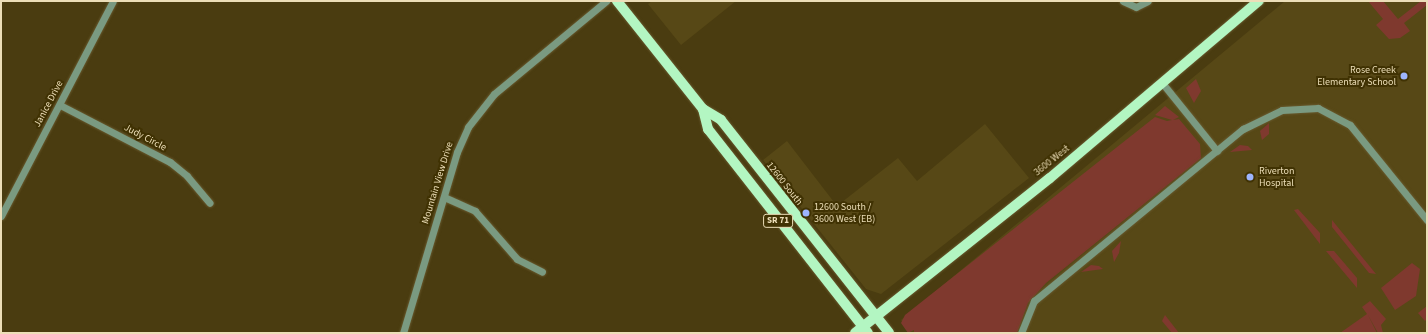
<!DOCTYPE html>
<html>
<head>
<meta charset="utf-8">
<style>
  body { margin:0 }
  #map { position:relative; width:1428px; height:334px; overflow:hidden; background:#4a3c10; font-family:"Source Sans 3",sans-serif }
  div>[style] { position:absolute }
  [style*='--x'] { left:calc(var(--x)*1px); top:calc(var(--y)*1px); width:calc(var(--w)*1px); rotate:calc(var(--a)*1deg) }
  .built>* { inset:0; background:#574816 }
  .green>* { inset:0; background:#7f392e }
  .roads { filter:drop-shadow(0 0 1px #67592e) drop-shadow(0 0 1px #67592e) }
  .minor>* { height:7px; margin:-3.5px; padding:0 3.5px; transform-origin:3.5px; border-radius:3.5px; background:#7a9a81 }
  .major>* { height:10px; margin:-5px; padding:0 5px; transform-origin:5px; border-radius:5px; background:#b3f6c2 }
  .dots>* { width:11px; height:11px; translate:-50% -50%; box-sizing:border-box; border:2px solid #403203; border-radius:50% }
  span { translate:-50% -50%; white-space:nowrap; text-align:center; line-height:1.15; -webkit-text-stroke:4px #403203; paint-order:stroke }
  .shield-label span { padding:1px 3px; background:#403203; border:1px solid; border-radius:3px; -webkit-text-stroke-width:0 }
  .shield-label { font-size:9px; color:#ecdeb8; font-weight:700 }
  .poi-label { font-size:10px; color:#ecdeb8 }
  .right { translate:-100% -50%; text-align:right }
  .left { translate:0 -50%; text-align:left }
  .street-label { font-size:10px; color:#ecdeb8 }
  .frame { position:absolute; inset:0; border:2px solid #ecdeb8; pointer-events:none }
</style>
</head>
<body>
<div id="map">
  <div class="built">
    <div style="clip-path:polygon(652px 1px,736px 1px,681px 45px,648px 4px)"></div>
    <div style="clip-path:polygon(1285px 1px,1427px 1px,1427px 333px,911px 333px,901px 320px)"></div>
    <div style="clip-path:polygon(985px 124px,1029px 178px,881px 294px,866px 289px,763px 160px,787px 141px,837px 206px,898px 158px,917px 181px)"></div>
  </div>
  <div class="green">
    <div style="clip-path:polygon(1368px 1px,1383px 1px,1398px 19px,1421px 1px,1427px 1px,1427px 5px,1404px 23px,1410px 31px,1400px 38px,1389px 39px,1376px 25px,1383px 19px)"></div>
    <div style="clip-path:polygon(1196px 79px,1201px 91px,1194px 103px,1186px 88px)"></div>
    <div style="clip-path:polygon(1165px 106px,1179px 117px,1173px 120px,1179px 119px,1200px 144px,1201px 158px,1046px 283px,1028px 303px,1017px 333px,914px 333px,914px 330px,908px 333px,901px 323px,905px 315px,1155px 117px,1167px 121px,1172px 120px,1155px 115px)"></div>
    <div style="clip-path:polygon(1269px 123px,1269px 134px,1262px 140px,1260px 131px)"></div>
    <div style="clip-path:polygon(1240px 145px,1248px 146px,1252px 150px,1230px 152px)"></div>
    <div style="clip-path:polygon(1298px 209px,1320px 233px,1320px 244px,1294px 210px)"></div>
    <div style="clip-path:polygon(1332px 220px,1376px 274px,1369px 273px,1332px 227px)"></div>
    <div style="clip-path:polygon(1121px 241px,1119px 253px,1114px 262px,1112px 251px)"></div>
    <div style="clip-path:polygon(1326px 251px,1334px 251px,1357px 278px,1357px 288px)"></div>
    <div style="clip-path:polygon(1412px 263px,1420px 269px,1416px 296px,1395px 310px,1381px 288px)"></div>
    <div style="clip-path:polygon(1091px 265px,1099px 266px,1103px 269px,1081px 272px)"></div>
    <div style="clip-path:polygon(1370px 301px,1386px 319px,1381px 325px,1383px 333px,1378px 333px,1368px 315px,1377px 333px,1340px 333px,1367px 314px,1362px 307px)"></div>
    <div style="clip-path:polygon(1427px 306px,1427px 319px,1425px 321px,1418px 313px)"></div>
    <div style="clip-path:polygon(1165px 315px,1179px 333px,1172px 333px,1162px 321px)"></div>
  </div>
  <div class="roads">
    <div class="minor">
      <div style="--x:1123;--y:1;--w:14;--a:25"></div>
      <div style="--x:1136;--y:7;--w:13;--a:-27"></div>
      <div style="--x:1163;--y:84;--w:86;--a:51.1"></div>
      <div style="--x:60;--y:105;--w:124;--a:27.4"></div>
      <div style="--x:170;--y:162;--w:22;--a:39"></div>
      <div style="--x:187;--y:176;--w:35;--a:50"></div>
      <div style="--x:444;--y:197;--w:34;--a:24"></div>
      <div style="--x:475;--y:211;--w:64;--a:48.8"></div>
      <div style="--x:517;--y:259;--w:28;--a:27"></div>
      <div style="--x:1;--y:216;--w:242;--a:-62.5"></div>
      <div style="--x:403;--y:333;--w:189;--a:-73.4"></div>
      <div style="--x:457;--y:152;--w:27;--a:-66"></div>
      <div style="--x:468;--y:127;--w:42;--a:-51.8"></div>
      <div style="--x:494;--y:94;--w:146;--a:-39.7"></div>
      <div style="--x:1021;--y:333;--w:35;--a:-68"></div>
      <div style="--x:1034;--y:301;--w:271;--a:-39.5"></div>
      <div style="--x:1243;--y:129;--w:43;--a:-26"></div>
      <div style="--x:1282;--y:110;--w:36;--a:-3"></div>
      <div style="--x:1318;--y:108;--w:36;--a:28"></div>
      <div style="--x:1350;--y:125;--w:122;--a:51"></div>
    </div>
    <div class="major">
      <div style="--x:617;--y:1;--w:138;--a:51.5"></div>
      <div style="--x:703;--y:109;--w:21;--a:31"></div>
      <div style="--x:721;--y:120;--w:271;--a:51.7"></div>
      <div style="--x:703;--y:109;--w:21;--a:76"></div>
      <div style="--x:708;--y:129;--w:259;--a:51.9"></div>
      <div style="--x:855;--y:333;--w:249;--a:-38.5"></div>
      <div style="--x:1050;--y:178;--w:274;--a:-40.3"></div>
    </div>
  </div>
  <div class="dots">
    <div style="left:1404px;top:76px;background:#9db4fd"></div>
    <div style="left:1250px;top:177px;background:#9db4fd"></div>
    <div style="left:806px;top:213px;background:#9db4fd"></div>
  </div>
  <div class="shield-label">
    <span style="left:778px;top:221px">SR 71</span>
  </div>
  <div class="poi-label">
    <span class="right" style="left:1396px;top:76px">Rose Creek<br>Elementary School</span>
    <span class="left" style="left:1259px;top:177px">Riverton<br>Hospital</span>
    <span class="left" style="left:814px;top:213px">12600 South /<br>3600 West (EB)</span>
  </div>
  <div class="street-label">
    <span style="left:49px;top:104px;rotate:-62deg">Janice Drive</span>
    <span style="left:145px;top:138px;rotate:28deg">Judy Circle</span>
    <span style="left:1052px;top:161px;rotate:-39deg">3600 West</span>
    <span style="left:438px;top:183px;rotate:-73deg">Mountain View Drive</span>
    <span style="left:784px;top:184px;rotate:52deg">12600 South</span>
  </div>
  <div class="frame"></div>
</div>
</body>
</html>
